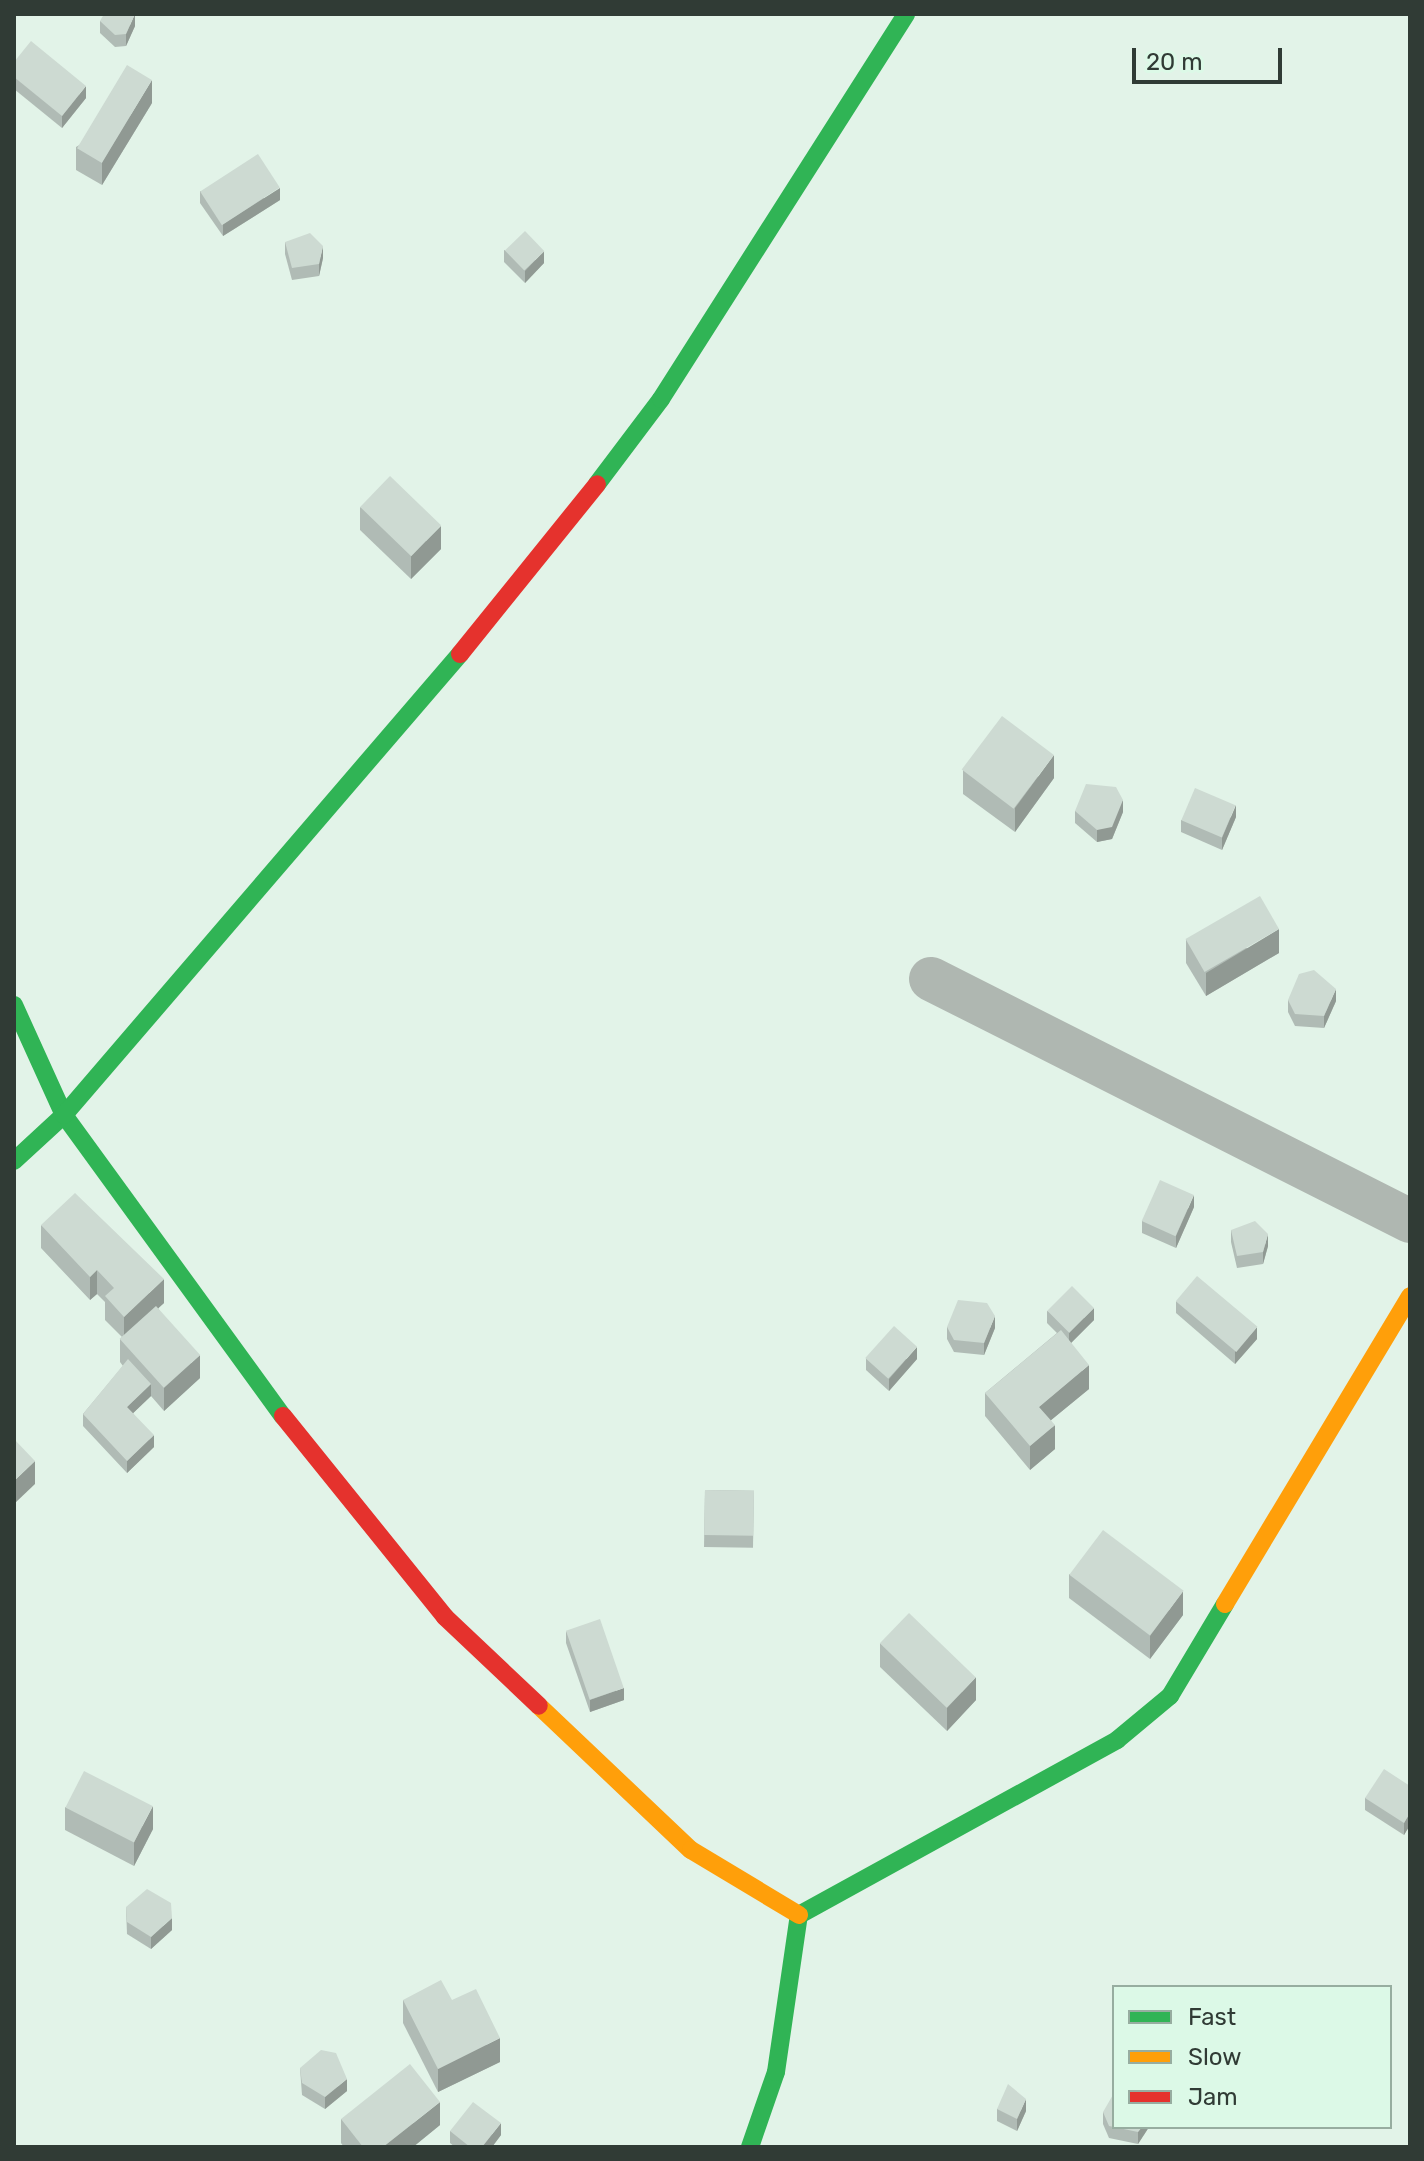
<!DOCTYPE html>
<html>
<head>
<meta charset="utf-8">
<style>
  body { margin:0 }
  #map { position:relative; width:1424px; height:2161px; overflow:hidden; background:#e2f3e8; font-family:Rubik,sans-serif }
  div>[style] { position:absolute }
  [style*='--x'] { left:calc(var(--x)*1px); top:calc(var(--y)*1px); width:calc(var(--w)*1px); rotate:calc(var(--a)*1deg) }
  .street>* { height:44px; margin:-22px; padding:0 22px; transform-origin:22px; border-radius:22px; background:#afb7b1 }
  .fast>* { height:18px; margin:-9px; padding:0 9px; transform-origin:9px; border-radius:9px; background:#30b455 }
  .slow>* { height:18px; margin:-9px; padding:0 9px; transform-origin:9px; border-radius:9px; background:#ff9f0a }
  .jam>* { height:18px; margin:-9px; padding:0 9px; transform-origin:9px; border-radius:9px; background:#e5322d }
  .wall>* { inset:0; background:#b0bbb5; transform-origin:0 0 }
  .shaded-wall>* { inset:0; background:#909993 }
  .building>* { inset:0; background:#cddad2; transform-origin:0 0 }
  span { translate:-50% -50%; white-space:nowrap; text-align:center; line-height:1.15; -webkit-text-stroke:6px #dcf9e7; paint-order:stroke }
  .frame { position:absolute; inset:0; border:16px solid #303b35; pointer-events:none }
  .legend { position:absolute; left:1112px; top:1985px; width:280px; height:144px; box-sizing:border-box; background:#dcf9e7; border:2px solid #97ada0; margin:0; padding:10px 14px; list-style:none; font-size:24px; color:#303b35 }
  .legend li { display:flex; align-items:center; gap:16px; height:40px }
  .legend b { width:40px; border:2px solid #97ada0 }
  .scale { position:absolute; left:1132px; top:48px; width:150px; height:36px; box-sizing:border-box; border:4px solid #303b35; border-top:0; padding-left:10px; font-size:24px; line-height:28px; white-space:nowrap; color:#303b35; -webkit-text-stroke:6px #dcf9e7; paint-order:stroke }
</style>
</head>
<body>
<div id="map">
  <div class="street">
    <div style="--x:931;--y:979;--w:537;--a:26.8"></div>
  </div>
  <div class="fast">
    <div style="--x:597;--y:484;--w:106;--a:-53"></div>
    <div style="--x:661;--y:399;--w:456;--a:-57.5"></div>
    <div style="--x:14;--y:1005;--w:121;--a:65.6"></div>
    <div style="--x:64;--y:1115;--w:372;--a:54"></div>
    <div style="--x:14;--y:1161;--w:68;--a:-42.6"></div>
    <div style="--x:64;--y:1115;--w:608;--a:-49.34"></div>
    <div style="--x:750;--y:2147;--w:79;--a:-70.9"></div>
    <div style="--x:776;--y:2072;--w:159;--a:-81.7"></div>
    <div style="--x:799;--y:1915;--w:363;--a:-28.8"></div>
    <div style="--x:1117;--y:1740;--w:69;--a:-39.7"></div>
    <div style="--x:1170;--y:1696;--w:107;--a:-59.1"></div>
  </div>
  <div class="slow">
    <div style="--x:1225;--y:1604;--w:359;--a:-59"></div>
    <div style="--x:539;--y:1706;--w:209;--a:43.5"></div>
    <div style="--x:691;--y:1850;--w:126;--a:31"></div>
  </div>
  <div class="jam">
    <div style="--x:460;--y:654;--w:218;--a:-51.1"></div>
    <div style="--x:283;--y:1416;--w:258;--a:51.1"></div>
    <div style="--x:445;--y:1617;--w:129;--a:43.4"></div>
  </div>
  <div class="wall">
    <div style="clip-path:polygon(100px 21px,135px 26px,126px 46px,115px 47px,100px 33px)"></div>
    <div style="clip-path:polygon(14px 62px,86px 98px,62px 128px,14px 89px)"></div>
    <div style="clip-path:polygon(152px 103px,102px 185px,76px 170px,76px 147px)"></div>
    <div style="clip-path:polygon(200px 191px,280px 200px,223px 236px,200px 203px)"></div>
    <div style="clip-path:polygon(285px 242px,323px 258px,319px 276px,292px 280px,285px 254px)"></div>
    <div style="clip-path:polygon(504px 250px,544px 263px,525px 283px,504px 262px)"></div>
    <div style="clip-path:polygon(360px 507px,441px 549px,411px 579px,360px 530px)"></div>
    <div style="clip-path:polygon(963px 770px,1054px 778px,1015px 832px,963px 794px)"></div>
    <div style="clip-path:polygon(1075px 811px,1123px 812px,1112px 839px,1097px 842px,1075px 823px)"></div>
    <div style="clip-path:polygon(1236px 817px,1222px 850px,1181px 832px,1181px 820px)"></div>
    <div style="clip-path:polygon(1186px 939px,1279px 953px,1206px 996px,1186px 963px)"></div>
    <div style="clip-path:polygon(1288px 1000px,1336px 1001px,1324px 1028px,1295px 1026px,1288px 1012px)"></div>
    <div style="clip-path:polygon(1194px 1207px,1176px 1248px,1142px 1233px,1142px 1221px)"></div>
    <div style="clip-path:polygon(41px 1225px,164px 1303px,158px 1308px,200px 1378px,164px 1411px,151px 1396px,133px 1413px,154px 1447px,127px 1473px,83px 1426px,83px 1414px,123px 1366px,120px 1362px,120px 1339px,122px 1337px,105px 1320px,105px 1302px,97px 1294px,90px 1300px,41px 1248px)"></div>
    <div style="clip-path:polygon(1231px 1230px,1268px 1246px,1263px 1264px,1237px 1268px,1231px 1242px)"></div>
    <div style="clip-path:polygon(1176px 1301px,1257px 1339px,1235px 1364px,1176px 1313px)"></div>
    <div style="clip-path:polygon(1047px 1311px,1094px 1320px,1071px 1343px,1089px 1389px,1051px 1420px,1055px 1449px,1030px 1470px,985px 1416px,985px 1393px,1057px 1333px,1047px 1323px)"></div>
    <div style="clip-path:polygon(947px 1327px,995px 1328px,984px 1355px,954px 1352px,947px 1339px)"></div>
    <div style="clip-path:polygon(866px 1358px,917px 1359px,889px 1391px,866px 1370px)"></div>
    <div style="left:705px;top:1490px;width:49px;height:57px;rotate:1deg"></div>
    <div style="clip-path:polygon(1069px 1574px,1183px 1615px,1150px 1659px,1069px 1598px)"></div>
    <div style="clip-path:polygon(566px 1631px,624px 1700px,590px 1712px,566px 1643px)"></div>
    <div style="clip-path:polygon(880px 1643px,976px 1700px,947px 1731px,880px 1667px)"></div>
    <div style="clip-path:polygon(1410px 1786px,1410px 1825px,1404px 1835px,1365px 1810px,1365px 1798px)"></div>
    <div style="clip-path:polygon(65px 1807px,153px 1829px,134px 1866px,65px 1830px)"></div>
    <div style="clip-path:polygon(126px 1907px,172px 1930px,151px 1949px,127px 1934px)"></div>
    <div style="clip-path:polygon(403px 2000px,452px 2000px,500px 2062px,438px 2092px,403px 2023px)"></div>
    <div style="clip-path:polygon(300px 2068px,347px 2091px,325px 2109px,302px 2095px)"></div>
    <div style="clip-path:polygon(997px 2109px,1026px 2111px,1017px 2131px,997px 2121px)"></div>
    <div style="clip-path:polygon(1103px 2112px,1149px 2127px,1138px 2144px,1109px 2138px,1103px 2124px)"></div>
    <div style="clip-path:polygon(341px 2119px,440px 2125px,413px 2147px,344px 2147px,341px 2143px)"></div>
    <div style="clip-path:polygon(450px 2131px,501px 2135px,492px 2147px,455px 2147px,450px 2143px)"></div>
  </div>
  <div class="shaded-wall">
    <div style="clip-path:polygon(135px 14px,135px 26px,126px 46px,126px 34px)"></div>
    <div style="clip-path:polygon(152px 80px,152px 103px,102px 185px,102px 162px)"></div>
    <div style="clip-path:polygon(86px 86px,86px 98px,62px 128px,62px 116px)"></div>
    <div style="clip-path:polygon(280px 188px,280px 200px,223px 236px,223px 224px)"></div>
    <div style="clip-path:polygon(323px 246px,323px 258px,319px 276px,319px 264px)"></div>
    <div style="clip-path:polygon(544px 251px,544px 263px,525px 283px,525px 271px)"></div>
    <div style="clip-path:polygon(441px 526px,441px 549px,411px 579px,411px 556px)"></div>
    <div style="clip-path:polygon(1054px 755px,1054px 778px,1015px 832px,1015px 808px)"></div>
    <div style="clip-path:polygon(1123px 800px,1123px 812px,1112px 839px,1097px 842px,1097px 830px)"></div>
    <div style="clip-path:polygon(1236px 805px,1236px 817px,1222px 850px,1222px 838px)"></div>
    <div style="clip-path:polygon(1279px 929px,1279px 953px,1206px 996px,1206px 973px)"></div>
    <div style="clip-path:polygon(1336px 989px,1336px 1001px,1324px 1028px,1324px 1016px)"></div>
    <div style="clip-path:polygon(1194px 1195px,1194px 1207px,1176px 1248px,1176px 1236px)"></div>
    <div style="clip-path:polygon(1268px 1234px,1268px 1246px,1263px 1264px,1263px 1252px)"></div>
    <div style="clip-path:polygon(97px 1270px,97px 1294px,90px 1300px,90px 1277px)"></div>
    <div style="clip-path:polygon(164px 1279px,164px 1303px,124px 1340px,124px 1317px)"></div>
    <div style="clip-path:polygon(1094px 1308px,1094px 1320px,1069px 1345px,1069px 1333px)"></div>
    <div style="clip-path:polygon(995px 1316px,995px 1328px,984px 1355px,984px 1343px)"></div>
    <div style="clip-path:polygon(1257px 1327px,1257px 1339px,1235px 1364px,1235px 1352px)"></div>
    <div style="clip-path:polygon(917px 1347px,917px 1359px,889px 1391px,889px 1379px)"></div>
    <div style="clip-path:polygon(200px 1355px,200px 1378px,164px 1411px,164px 1388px)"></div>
    <div style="clip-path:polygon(1089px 1365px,1089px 1389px,1039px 1430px,1039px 1407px)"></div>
    <div style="clip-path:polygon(151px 1384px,151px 1396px,127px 1419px,127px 1407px)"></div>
    <div style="clip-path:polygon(1055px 1425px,1055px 1449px,1030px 1470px,1030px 1446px)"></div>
    <div style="clip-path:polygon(154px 1435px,154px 1447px,127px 1473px,127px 1461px)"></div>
    <div style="clip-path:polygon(35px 1461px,35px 1484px,14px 1504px,14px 1481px)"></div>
    <div style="clip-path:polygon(1183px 1591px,1183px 1615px,1150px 1659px,1150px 1636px)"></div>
    <div style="clip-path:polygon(976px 1677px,976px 1700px,947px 1731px,947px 1708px)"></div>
    <div style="clip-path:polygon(624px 1688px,624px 1700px,590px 1712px,590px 1700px)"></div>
    <div style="clip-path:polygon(153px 1806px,153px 1829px,134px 1866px,134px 1842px)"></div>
    <div style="clip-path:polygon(1410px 1813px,1410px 1825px,1404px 1835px,1404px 1823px)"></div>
    <div style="clip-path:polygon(172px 1918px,172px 1930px,151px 1949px,151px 1937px)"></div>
    <div style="clip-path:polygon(500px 2038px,500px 2062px,438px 2092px,438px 2069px)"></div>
    <div style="clip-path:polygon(347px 2079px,347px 2091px,325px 2109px,325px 2097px)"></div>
    <div style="clip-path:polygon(1026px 2099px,1026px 2111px,1017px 2131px,1017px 2119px)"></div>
    <div style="clip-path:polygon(440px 2102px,440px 2125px,413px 2147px,383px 2147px)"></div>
    <div style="clip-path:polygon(501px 2123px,501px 2135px,492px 2147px,482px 2147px)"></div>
    <div style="clip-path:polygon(1142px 2127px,1149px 2127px,1138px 2144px,1138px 2132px)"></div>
  </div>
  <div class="building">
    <div style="clip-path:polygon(104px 14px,135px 14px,126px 34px,115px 35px,100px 21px)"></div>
    <div style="clip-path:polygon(31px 41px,86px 86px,62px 116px,14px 77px,14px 62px)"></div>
    <div style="left:127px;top:65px;width:29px;height:97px;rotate:31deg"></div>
    <div style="left:258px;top:154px;width:40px;height:69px;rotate:57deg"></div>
    <div style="left:525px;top:231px;width:28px;height:28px;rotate:46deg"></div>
    <div style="clip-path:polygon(310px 233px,323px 246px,319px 264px,292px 268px,285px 242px)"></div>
    <div style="left:390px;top:476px;width:71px;height:43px;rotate:44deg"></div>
    <div style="left:1002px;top:716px;width:65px;height:67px;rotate:37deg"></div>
    <div style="clip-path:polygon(1086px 784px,1116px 787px,1123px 800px,1112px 827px,1097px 830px,1075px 811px)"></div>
    <div style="left:1195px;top:788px;width:44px;height:35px;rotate:23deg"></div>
    <div style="left:1260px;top:896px;width:38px;height:86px;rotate:60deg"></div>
    <div style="clip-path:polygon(1314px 970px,1336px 989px,1324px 1016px,1295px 1014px,1288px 1000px,1299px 974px)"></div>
    <div style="left:1160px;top:1180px;width:37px;height:45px;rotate:24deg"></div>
    <div style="clip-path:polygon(75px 1193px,164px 1279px,124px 1317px,105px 1296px,114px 1288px,97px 1270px,90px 1277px,41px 1225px)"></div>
    <div style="clip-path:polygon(1255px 1221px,1268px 1234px,1263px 1252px,1237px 1256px,1231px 1230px)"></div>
    <div style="left:1197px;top:1276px;width:79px;height:33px;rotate:40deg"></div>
    <div style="left:1072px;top:1286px;width:31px;height:35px;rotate:45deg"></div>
    <div style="clip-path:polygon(958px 1300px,987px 1303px,995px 1316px,984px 1343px,954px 1340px,947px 1327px)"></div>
    <div style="left:156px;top:1306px;width:66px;height:49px;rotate:48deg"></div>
    <div style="left:894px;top:1326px;width:31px;height:43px;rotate:42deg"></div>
    <div style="clip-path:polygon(1061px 1330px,1089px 1365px,1039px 1407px,1055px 1425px,1030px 1446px,985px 1393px)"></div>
    <div style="clip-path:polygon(128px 1359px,151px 1384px,127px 1407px,154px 1435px,127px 1461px,83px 1414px)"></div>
    <div style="clip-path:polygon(14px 1439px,35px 1461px,14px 1481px)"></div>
    <div style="left:705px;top:1490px;width:49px;height:45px;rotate:1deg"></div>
    <div style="left:1103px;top:1530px;width:101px;height:56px;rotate:37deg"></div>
    <div style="left:909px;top:1613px;width:93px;height:42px;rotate:44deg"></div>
    <div style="left:600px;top:1619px;width:73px;height:36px;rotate:71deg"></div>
    <div style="clip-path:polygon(1384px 1769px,1410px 1786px,1410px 1813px,1404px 1823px,1365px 1798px)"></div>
    <div style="left:84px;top:1771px;width:77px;height:41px;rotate:27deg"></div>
    <div style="clip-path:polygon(147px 1889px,171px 1903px,172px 1918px,151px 1937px,127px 1922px,126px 1907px)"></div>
    <div style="clip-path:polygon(441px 1980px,452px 2000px,476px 1989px,500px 2038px,438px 2069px,403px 2000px)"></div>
    <div style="clip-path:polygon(321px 2050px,336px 2053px,347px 2079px,325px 2097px,302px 2083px,300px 2068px)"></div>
    <div style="clip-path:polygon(410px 2064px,440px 2102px,383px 2147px,363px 2147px,341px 2119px)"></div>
    <div style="clip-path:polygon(1008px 2084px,1026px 2099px,1017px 2119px,997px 2109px)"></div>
    <div style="clip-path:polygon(1114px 2093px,1114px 2127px,1142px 2127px,1138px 2132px,1109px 2126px,1103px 2112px)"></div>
    <div style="clip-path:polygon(473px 2102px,501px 2123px,482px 2147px,470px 2147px,450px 2131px)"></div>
  </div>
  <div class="frame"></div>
  <ul class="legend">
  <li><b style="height:10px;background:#30b455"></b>Fast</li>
  <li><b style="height:10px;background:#ff9f0a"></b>Slow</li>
  <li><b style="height:10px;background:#e5322d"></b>Jam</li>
  </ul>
  <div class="scale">20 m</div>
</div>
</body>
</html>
